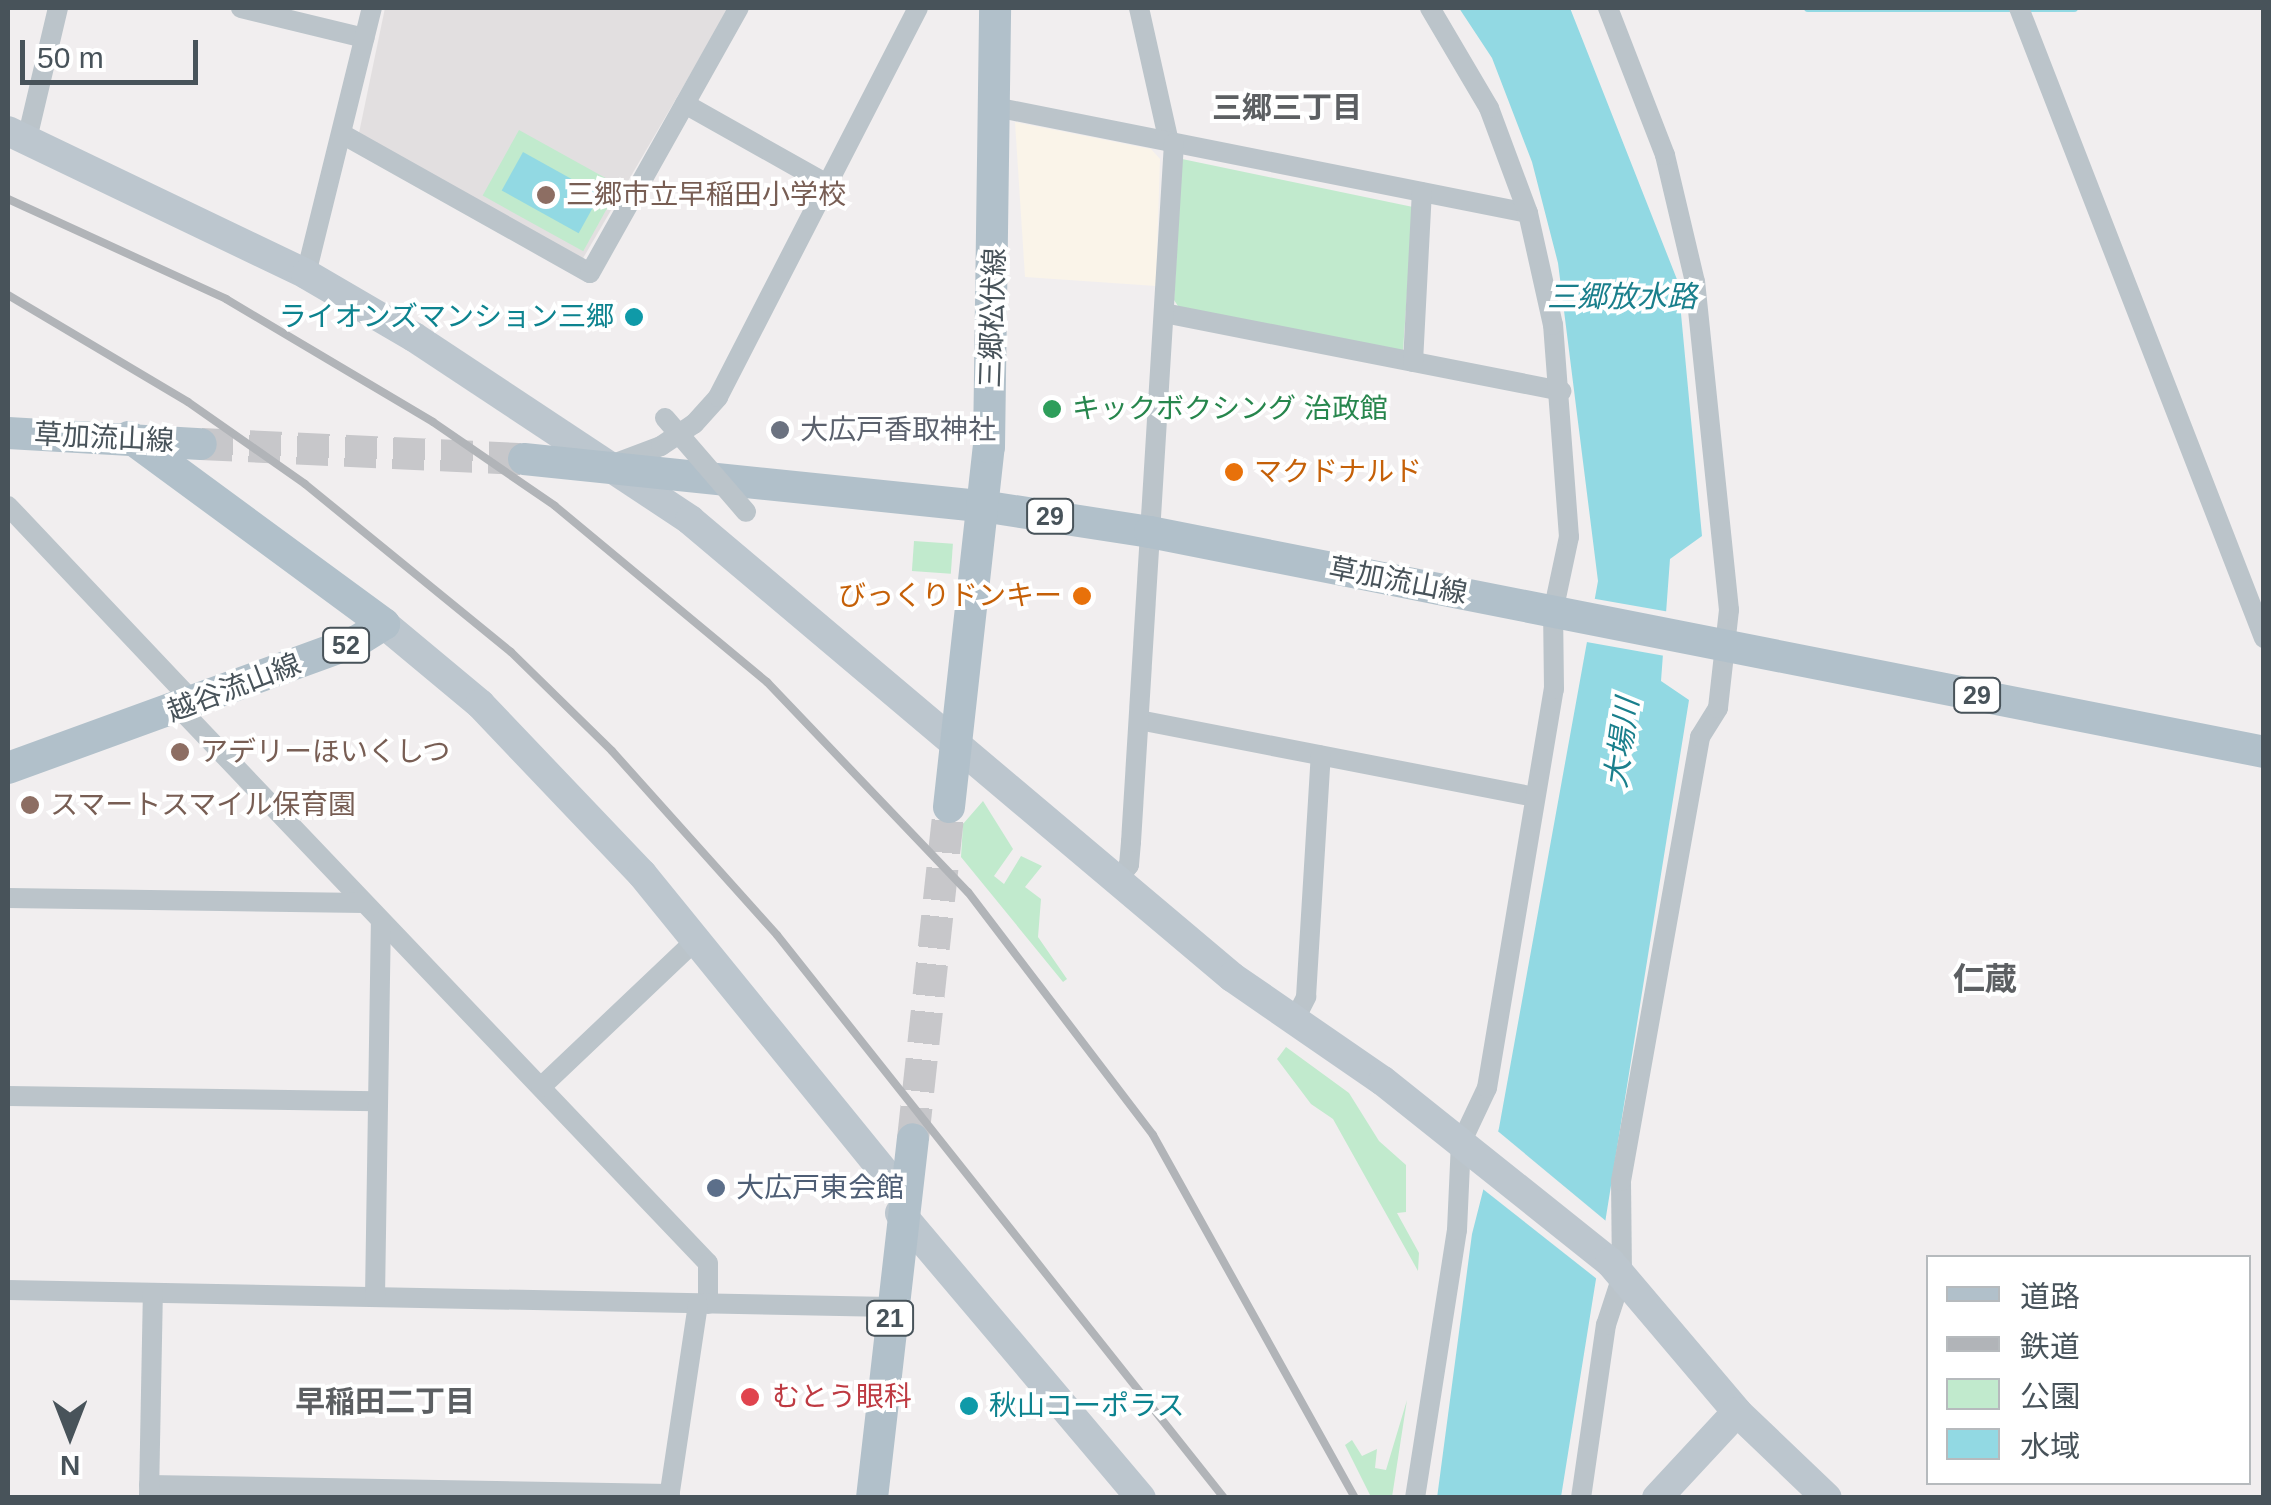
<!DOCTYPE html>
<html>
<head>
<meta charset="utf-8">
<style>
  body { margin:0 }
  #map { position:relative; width:2271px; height:1505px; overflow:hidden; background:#f1eeef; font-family:Arial,"Noto Sans JP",sans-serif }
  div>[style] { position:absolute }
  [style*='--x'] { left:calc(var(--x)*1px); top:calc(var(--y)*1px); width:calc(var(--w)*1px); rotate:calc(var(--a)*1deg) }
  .commercial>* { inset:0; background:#faf4e9 }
  .education>* { inset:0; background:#e2dfe0 }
  .green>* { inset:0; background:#c1eacd; transform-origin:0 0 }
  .water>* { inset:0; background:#92d9e3; transform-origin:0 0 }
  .pier>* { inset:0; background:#f1eeef; transform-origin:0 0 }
  .stream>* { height:8px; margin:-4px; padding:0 4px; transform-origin:4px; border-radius:4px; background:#92d9e3 }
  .primary-tunnel>* { height:32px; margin-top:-16px; transform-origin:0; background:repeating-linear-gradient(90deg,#c7c7ca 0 32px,transparent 0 48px) }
  .street>* { height:20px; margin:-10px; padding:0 10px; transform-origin:10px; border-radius:10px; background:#bbc4ca }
  .secondary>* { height:30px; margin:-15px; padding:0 15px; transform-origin:15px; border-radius:15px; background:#bcc6ce }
  .primary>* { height:32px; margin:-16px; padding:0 16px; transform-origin:16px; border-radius:16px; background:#b1c0ca }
  .rail>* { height:8px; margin:-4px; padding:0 4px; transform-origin:4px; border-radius:4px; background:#b1b4b8 }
  .street-bridge>* { height:20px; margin:-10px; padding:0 10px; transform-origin:10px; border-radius:10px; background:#bbc4ca }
  .dots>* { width:28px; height:28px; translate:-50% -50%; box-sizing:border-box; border:5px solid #fff; border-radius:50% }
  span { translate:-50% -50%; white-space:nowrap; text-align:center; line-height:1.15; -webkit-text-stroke:8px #fff; paint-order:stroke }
  .shield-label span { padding:2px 8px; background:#fff; border:2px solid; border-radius:8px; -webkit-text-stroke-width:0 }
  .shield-label { font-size:25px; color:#48535a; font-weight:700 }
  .education-label { font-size:28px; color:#785e54 }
  .left { translate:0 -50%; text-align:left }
  .culture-label { font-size:28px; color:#0d838f }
  .right { translate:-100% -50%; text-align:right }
  .street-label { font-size:28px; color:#48535a }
  .leisure-label { font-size:28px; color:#27864d }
  .worship-label { font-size:28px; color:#5b616d }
  .food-label { font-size:28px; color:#c56008 }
  .service-label { font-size:28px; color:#4e5e75 }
  .health-label { font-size:28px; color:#be3a42 }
  .neighbourhood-label { font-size:30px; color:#5c5f62; font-weight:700 }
  .water-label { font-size:30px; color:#1a7f8c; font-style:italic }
  .quarter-label { font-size:32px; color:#5c5f62; font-weight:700 }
  .frame { position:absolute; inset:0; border:10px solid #48535a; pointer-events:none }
  .legend { position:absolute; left:1926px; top:1255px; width:325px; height:230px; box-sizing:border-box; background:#fff; border:2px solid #b6babd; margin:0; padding:12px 18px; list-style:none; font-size:30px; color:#48535a }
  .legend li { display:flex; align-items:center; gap:20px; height:50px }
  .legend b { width:50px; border:2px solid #b6babd }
  .north { position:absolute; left:20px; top:1385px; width:100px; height:100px; -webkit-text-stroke:8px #fff; paint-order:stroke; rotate:180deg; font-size:28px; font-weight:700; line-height:40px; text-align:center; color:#48535a }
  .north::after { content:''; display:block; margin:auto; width:35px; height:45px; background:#48535a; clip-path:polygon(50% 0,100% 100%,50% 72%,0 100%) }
  .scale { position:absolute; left:20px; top:40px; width:178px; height:45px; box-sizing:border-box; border:5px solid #48535a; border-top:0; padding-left:12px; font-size:30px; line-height:35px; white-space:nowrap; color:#48535a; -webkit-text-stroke:8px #fff; paint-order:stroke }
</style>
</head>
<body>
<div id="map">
  <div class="commercial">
    <div style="clip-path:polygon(1015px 122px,1151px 149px,1160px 159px,1156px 286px,1025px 277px)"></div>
  </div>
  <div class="education">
    <div style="clip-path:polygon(385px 8px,729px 8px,582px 260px,359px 133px)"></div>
  </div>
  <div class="green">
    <div style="left:519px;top:130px;width:115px;height:75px;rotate:29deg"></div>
    <div style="clip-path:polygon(1182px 159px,1413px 207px,1403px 351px,1180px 309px,1174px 300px)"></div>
    <div style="left:914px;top:541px;width:39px;height:30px;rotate:4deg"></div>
    <div style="clip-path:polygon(983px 801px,1013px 849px,994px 876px,1004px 884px,1021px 856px,1042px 866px,1025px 887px,1041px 899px,1038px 937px,1067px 979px,1063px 982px,961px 857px,963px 824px)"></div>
    <div style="clip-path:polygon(1286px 1047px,1349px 1093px,1379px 1141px,1406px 1165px,1406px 1212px,1397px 1213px,1419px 1253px,1418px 1271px,1333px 1119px,1311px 1104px,1277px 1059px)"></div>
    <div style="clip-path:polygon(1407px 1400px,1392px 1497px,1371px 1497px,1345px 1445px,1352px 1440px,1362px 1456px,1377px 1449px,1375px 1468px,1386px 1470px)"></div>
  </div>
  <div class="water">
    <div style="clip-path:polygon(1459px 8px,1570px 8px,1678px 282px,1702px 536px,1670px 559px,1661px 681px,1689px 700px,1561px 1497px,1437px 1498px,1472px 1234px,1499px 1128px,1598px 581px,1558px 263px,1532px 162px,1492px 58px)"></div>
    <div style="left:523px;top:152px;width:88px;height:44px;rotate:29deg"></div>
  </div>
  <div class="pier">
    <div style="left:1590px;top:598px;width:84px;height:44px;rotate:10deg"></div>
    <div style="clip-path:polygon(1494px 1128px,1612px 1226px,1602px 1283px,1479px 1186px)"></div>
  </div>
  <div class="stream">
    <div style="--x:1808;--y:8;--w:266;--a:0"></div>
  </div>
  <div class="primary-tunnel">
    <div style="--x:201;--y:444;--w:323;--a:2.7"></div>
    <div style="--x:913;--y:1139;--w:334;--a:-83.8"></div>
  </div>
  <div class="street">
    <div style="--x:241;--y:8;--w:127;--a:13.7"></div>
    <div style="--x:1139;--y:8;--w:137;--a:77.4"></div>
    <div style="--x:2019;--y:8;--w:676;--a:68.75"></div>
    <div style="--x:685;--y:104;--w:163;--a:29.4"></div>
    <div style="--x:995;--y:107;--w:543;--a:11.25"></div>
    <div style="--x:342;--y:134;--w:284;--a:29.3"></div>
    <div style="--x:590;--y:273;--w:304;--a:-60.7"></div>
    <div style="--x:27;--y:139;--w:135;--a:-76.7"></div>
    <div style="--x:306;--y:274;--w:274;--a:-76.1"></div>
    <div style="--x:1164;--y:313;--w:405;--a:11.1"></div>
    <div style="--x:1413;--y:362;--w:170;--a:-87"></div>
    <div style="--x:613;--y:464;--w:51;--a:-20.6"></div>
    <div style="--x:661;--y:446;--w:40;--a:-34"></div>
    <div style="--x:694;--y:424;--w:36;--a:-48"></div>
    <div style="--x:718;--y:397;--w:437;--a:-62.8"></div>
    <div style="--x:8;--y:506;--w:271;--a:46.6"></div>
    <div style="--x:180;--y:709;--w:765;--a:46.38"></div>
    <div style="--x:708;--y:1263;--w:41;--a:90"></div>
    <div style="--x:1139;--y:720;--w:403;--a:11"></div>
    <div style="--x:1118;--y:879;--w:18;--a:-52"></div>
    <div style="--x:1129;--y:865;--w:23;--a:-85"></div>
    <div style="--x:1131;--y:842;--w:700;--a:-86.48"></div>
    <div style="--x:8;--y:898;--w:356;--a:0.8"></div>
    <div style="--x:1295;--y:1019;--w:25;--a:-63"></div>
    <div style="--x:1306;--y:997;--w:242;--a:-86.5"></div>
    <div style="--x:541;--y:1087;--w:218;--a:-43.5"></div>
    <div style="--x:8;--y:1096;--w:369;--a:0.8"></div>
    <div style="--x:8;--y:1290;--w:883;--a:1.1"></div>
    <div style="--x:375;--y:1297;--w:375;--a:-89.1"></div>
    <div style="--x:149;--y:1485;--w:521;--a:0.99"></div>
    <div style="--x:149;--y:1496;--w:203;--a:-88.9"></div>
    <div style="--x:669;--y:1498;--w:196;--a:-81.5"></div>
    <div style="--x:1415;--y:1498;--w:271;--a:-81.1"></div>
    <div style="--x:1457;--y:1230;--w:87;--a:-87.4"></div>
    <div style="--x:1461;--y:1143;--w:61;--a:-64.7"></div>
    <div style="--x:1487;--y:1088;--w:405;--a:-80.5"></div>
    <div style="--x:1554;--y:689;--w:77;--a:-90.7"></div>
    <div style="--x:1553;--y:612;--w:77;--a:-78"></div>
    <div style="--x:1569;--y:537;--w:213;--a:-94.3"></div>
    <div style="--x:1553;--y:325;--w:115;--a:-102.6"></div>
    <div style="--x:1528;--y:213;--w:112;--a:-110.4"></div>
    <div style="--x:1489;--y:108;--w:116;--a:-120.5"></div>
    <div style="--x:1581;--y:1498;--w:175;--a:-81.8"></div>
    <div style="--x:1606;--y:1325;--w:52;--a:-71.9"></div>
    <div style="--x:1622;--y:1276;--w:95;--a:-90.6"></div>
    <div style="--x:1621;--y:1181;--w:451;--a:-79.9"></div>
    <div style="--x:1700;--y:737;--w:34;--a:-58"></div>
    <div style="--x:1718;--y:708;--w:99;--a:-83.6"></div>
    <div style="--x:1729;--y:610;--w:330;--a:-95.9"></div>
    <div style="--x:1695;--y:282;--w:130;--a:-103.3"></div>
    <div style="--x:1665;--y:155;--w:158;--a:-111.2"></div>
  </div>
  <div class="secondary">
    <div style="--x:8;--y:131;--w:331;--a:25.6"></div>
    <div style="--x:306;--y:274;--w:125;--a:30.3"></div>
    <div style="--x:414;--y:337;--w:331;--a:33.5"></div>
    <div style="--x:690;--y:520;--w:709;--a:40.14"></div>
    <div style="--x:1232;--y:977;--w:183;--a:34.6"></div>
    <div style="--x:1383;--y:1081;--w:290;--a:38.6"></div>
    <div style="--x:1610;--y:1262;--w:197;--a:49.7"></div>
    <div style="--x:1737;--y:1412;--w:124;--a:43.7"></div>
    <div style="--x:384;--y:624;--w:125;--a:39.8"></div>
    <div style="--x:480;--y:704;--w:235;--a:46.4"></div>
    <div style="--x:642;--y:874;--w:412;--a:50.9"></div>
    <div style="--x:900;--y:1213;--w:373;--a:49.8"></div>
    <div style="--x:1657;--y:1498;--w:117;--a:-47.1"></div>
  </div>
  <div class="primary">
    <div style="--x:8;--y:433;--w:193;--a:3.3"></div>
    <div style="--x:524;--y:459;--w:460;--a:5.9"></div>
    <div style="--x:982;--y:506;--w:170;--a:8.8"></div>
    <div style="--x:1150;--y:532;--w:1136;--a:11.17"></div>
    <div style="--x:8;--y:768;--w:371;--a:-20"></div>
    <div style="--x:357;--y:641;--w:32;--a:-32"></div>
    <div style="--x:384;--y:624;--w:316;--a:-143.7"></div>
    <div style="--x:949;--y:807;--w:362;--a:-83.7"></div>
    <div style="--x:989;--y:447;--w:439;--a:-89.2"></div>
    <div style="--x:872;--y:1498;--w:361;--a:-83.5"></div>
  </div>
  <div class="rail">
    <div style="--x:8;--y:199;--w:240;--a:24.6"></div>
    <div style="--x:226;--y:299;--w:241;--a:30.7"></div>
    <div style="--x:433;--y:422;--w:148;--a:34.5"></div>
    <div style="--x:555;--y:506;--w:276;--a:39.7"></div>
    <div style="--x:767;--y:682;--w:291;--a:46.3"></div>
    <div style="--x:968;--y:892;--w:305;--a:52.7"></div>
    <div style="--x:1153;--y:1135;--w:415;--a:60.9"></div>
    <div style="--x:8;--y:295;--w:209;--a:30.7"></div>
    <div style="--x:188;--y:402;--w:143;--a:35"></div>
    <div style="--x:305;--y:484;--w:266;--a:39.2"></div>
    <div style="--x:511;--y:652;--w:141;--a:44.4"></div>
    <div style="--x:612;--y:751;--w:247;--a:48.1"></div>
    <div style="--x:777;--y:935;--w:719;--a:51.55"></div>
  </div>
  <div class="street-bridge">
    <div style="--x:665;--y:418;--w:124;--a:49.2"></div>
  </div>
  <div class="dots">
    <div style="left:546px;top:195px;background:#8d6e63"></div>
    <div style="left:634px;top:317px;background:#0f9aa8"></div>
    <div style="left:1052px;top:409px;background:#2e9e5b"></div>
    <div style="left:780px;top:430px;background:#6b7280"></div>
    <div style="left:1234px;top:472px;background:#e8710a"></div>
    <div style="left:1082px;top:596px;background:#e8710a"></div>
    <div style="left:180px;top:752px;background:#8d6e63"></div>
    <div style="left:30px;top:805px;background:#8d6e63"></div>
    <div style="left:716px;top:1188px;background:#5c6f8a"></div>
    <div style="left:750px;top:1397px;background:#e0444e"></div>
    <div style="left:969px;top:1406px;background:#0f9aa8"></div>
  </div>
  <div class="shield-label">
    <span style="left:1050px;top:516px">29</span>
    <span style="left:346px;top:645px">52</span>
    <span style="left:1977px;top:695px">29</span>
    <span style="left:890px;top:1318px">21</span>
  </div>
  <div class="education-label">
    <span class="left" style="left:566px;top:195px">三郷市立早稲田小学校</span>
    <span class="left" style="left:200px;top:752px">アデリーほいくしつ</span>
    <span class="left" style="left:50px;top:805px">スマートスマイル保育園</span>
  </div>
  <div class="culture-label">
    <span class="right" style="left:614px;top:317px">ライオンズマンション三郷</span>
    <span class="left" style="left:989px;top:1406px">秋山コーポラス</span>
  </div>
  <div class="street-label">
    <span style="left:993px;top:318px;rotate:-88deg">三郷松伏線</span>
    <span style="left:104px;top:438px;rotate:3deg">草加流山線</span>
    <span style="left:1398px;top:581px;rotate:11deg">草加流山線</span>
    <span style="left:234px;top:688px;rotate:-21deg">越谷流山線</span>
  </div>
  <div class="leisure-label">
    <span class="left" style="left:1072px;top:409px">キックボクシング 治政館</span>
  </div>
  <div class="worship-label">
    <span class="left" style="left:800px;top:430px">大広戸香取神社</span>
  </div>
  <div class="food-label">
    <span class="left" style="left:1254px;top:472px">マクドナルド</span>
    <span class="right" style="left:1062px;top:596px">びっくりドンキー</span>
  </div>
  <div class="service-label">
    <span class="left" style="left:736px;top:1188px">大広戸東会館</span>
  </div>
  <div class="health-label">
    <span class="left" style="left:772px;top:1397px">むとう眼科</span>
  </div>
  <div class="neighbourhood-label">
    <span style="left:1287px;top:108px">三郷三丁目</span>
    <span style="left:385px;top:1402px">早稲田二丁目</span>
  </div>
  <div class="water-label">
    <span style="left:1622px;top:297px">三郷放水路</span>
    <span style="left:1622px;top:743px;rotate:-82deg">大場川</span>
  </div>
  <div class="quarter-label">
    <span style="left:1985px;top:979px">仁蔵</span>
  </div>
  <div class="frame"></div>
  <ul class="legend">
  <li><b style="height:12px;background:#b1c0ca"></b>道路</li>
  <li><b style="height:12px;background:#b1b4b8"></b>鉄道</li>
  <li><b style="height:28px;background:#c1eacd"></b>公園</li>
  <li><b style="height:28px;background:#92d9e3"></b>水域</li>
  </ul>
  <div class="north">N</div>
  <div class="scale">50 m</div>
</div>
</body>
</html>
